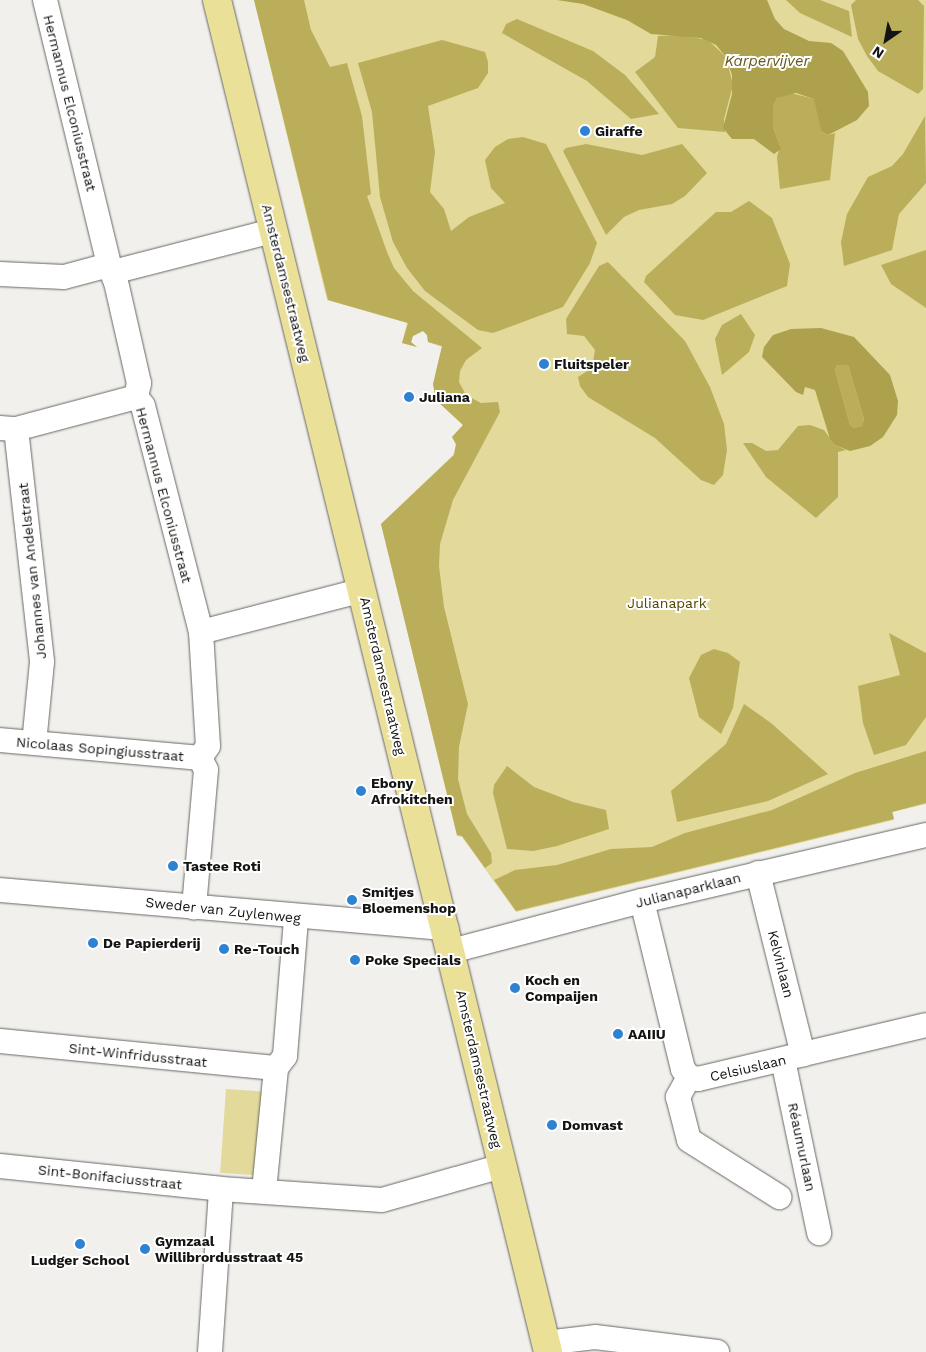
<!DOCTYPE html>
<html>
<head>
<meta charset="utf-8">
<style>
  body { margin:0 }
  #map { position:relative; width:926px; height:1352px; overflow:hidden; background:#f1f0ec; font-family:"Work Sans",sans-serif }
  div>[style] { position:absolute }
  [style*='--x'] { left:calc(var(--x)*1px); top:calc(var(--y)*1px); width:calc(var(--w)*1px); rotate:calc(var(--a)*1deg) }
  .green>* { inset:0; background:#e2d99a; transform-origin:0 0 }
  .forest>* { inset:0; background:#baae5b }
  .water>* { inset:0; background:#ada14e }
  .roads { filter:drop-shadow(0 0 1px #686764) drop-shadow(0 0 1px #686764) }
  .minor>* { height:24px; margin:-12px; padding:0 12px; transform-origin:12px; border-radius:12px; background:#fff }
  .major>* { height:28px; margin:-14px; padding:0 14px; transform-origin:14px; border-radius:14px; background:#ebe097 }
  .dots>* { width:14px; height:14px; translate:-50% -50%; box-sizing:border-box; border:2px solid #fff; border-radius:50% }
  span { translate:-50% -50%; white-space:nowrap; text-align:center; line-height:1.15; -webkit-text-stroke:4px #fff; paint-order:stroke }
  .street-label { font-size:14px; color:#141412 }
  .poi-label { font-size:14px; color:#141412; font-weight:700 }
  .left { translate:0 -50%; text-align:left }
  .park-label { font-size:14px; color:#504702 }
  .water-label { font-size:15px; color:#61581b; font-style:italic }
  .north { position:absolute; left:861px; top:15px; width:50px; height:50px; -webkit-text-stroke:4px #fff; paint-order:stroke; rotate:213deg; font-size:14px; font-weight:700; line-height:20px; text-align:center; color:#141412 }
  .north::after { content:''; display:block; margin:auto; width:18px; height:22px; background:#141412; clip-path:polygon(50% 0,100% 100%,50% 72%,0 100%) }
</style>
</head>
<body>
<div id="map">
  <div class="green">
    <div style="clip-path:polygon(254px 0,926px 0,926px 804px,893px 812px,894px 820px,516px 912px,462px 837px,457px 836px,381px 524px,453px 455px,456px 445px,452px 437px,463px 425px,436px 400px,433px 385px,442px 347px,428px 342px,427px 335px,423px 331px,413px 336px,411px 342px,417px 347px,402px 343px,407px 323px,327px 300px)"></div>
    <div style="left:226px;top:1089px;width:39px;height:84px;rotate:4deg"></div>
  </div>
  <div class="forest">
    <div style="clip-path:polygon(254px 0,304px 0,311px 30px,330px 67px,347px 63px,362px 116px,371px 194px,367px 196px,387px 252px,394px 268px,413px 291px,482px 348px,466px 360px,460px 371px,459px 382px,466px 395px,481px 403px,498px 402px,500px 412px,453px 500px,440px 544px,439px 566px,444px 607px,468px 704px,459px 747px,458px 779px,467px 814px,491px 853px,492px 863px,485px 868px,462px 836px,457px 835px,381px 524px,454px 455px,456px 444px,452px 437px,463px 425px,436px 400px,433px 384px,442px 346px,428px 342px,427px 335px,423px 331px,413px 336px,411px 342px,417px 347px,402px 343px,408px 323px,328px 300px)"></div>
    <div style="clip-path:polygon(786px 0,820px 0,849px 11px,852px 37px,800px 13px)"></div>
    <div style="clip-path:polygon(856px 0,918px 0,924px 6px,923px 89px,918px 94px,878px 71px,867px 56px,858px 39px,851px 5px)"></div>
    <div style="clip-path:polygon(517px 19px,593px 51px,625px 75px,659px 114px,631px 119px,587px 81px,502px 33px,506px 24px)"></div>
    <div style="clip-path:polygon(681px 35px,708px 40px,726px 57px,733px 85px,724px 119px,725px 132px,678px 128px,635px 72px,655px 57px,658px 36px)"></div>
    <div style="clip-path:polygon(442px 40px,485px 52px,488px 62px,488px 73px,478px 88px,428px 106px,435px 152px,430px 192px,444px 209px,451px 231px,469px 217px,505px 203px,491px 188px,485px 160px,495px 147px,508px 139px,523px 137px,546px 144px,597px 243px,590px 263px,563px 307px,493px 333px,478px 330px,425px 291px,407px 268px,393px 242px,380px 197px,372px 112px,358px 63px)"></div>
    <div style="clip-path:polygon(790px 93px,815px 99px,821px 131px,828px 135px,835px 133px,830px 180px,780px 189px,777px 157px,780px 146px,773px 127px,773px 107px,777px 98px)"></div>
    <div style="clip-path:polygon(925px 116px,926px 183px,899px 214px,892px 250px,844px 266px,841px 242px,847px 214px,868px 177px,892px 166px,903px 154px)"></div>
    <div style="clip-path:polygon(586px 144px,642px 155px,682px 144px,707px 173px,685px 196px,672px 204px,639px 210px,624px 217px,606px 235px,563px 151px,566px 148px)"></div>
    <div style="clip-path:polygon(749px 201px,772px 218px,790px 264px,787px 286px,703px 320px,675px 315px,644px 282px,646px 276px,716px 212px,731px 212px)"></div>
    <div style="clip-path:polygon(926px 250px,926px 308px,891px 284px,881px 265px)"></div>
    <div style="clip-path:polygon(608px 262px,685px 341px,710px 387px,724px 424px,727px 450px,723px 475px,714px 485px,701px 480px,655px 438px,588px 397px,580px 386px,578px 377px,592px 368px,595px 350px,584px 336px,567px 334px,566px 319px,599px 266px)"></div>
    <div style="clip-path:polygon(741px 314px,755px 335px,749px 352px,722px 375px,715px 339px,722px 325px)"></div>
    <div style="clip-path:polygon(843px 364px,848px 365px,864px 419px,862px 426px,854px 428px,850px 425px,835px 370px,837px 365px)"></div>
    <div style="clip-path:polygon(810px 425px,824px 430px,835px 445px,846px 450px,838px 452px,838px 497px,816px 518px,766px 477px,743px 443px,752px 443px,766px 451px,778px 450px,798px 426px)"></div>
    <div style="clip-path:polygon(889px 633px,926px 653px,926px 717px,906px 745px,874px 755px,863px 723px,858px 686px,900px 675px)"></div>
    <div style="clip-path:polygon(714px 649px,728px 653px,740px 662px,733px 708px,721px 734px,699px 717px,689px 678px,701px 655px)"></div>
    <div style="clip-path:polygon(744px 704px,771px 723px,828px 774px,768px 801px,677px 822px,671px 791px,726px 744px)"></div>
    <div style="clip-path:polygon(926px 751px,926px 803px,892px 812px,894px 819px,516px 911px,494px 880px,515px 870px,557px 865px,611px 849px,652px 847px,685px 833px,772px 810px,855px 773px)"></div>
    <div style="clip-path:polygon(507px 766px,534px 787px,573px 802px,606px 810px,609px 829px,557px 846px,533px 851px,507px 849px,493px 793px,494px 785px)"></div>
  </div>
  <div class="water">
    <div style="clip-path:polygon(557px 0,767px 0,775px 19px,784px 29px,809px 41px,831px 43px,843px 51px,868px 92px,869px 106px,857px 120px,828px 135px,821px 131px,814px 99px,796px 93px,777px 98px,773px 107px,773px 127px,781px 149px,774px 154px,754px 139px,732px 139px,723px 128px,732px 94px,732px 75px,726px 57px,716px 45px,701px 38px,651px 34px,627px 20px,583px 4px)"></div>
    <div style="clip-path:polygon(evenodd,821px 328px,854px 337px,890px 375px,898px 401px,897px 415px,883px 437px,870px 446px,850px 451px,835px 445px,830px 439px,815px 390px,805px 387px,803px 395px,796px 392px,762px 357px,764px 347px,773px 335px,791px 329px,821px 328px,837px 365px,848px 365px,864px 419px,862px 426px,854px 428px,850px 425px,835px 370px,837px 365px)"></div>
  </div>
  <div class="roads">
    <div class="minor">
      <div style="--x:45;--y:0;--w:273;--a:76.4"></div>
      <div style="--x:109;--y:265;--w:18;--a:68"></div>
      <div style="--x:116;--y:282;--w:104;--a:77.2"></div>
      <div style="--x:139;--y:383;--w:14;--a:102"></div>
      <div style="--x:136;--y:397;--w:11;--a:52"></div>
      <div style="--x:143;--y:406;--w:233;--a:75.6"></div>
      <div style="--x:201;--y:632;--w:114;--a:86.5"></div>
      <div style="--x:208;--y:746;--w:14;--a:124"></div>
      <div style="--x:200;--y:758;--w:13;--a:63"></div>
      <div style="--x:206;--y:770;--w:138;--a:95"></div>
      <div style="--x:113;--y:272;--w:165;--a:-14.4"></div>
      <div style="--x:0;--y:274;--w:64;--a:2.7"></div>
      <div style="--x:64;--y:277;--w:47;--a:-14.9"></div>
      <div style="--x:0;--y:428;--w:16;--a:4"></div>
      <div style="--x:16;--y:429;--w:124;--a:-14.9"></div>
      <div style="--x:16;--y:429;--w:234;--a:83.6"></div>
      <div style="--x:42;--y:662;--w:81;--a:95.6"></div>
      <div style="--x:201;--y:632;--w:167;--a:-14.5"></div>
      <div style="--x:0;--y:740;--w:201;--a:5.1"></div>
      <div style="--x:758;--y:873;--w:187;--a:76.1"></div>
      <div style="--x:0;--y:890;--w:448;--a:4.9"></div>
      <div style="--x:642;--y:901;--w:173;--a:76.3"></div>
      <div style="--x:683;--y:1069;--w:10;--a:53"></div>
      <div style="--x:689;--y:1077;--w:9;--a:13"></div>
      <div style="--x:698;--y:1079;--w:234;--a:-13.3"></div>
      <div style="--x:451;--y:951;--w:197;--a:-14.7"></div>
      <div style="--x:642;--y:901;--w:292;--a:-13.1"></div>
      <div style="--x:0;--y:1041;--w:277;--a:5.6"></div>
      <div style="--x:783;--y:1060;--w:177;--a:78.2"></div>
      <div style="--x:689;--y:1077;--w:23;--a:119"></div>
      <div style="--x:678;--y:1097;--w:44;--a:75.7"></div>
      <div style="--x:689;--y:1140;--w:107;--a:32.3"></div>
      <div style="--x:0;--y:1166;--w:222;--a:5.9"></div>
      <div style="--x:264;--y:1191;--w:124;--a:-84.4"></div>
      <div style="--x:276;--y:1068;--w:15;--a:-53"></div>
      <div style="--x:285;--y:1056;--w:138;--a:-85.4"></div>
      <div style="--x:545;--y:1343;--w:50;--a:-6.8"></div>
      <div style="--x:595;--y:1337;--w:123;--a:7"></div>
      <div style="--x:210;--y:1352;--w:163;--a:-86.1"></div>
      <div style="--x:221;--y:1189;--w:161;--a:3.9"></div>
      <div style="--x:382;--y:1200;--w:125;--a:-15.8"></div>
    </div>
    <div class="major">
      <div style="--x:217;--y:0;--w:1392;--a:76.24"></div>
    </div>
  </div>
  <div class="dots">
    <div style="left:585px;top:131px;background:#2f82d1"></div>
    <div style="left:544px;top:364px;background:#2f82d1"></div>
    <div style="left:409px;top:397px;background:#2f82d1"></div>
    <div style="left:361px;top:791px;background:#2f82d1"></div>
    <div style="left:173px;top:866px;background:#2f82d1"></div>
    <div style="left:352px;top:900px;background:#2f82d1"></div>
    <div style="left:93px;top:943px;background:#2f82d1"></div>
    <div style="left:224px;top:949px;background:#2f82d1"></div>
    <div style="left:355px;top:960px;background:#2f82d1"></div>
    <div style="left:515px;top:988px;background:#2f82d1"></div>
    <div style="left:618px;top:1034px;background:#2f82d1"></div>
    <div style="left:552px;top:1125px;background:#2f82d1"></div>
    <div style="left:80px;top:1244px;background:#2f82d1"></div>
    <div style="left:145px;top:1249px;background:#2f82d1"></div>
  </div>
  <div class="street-label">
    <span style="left:70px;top:103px;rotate:76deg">Hermannus Elconiusstraat</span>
    <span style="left:286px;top:283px;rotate:76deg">Amsterdamsestraatweg</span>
    <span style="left:164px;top:495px;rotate:75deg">Hermannus Elconiusstraat</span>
    <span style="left:32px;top:571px;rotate:-96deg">Johannes van Andelstraat</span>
    <span style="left:383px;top:676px;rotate:77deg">Amsterdamsestraatweg</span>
    <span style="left:100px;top:749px;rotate:5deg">Nicolaas Sopingiusstraat</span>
    <span style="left:688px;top:890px;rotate:-14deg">Julianaparklaan</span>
    <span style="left:223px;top:910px;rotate:6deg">Sweder van Zuylenweg</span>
    <span style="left:781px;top:964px;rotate:76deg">Kelvinlaan</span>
    <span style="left:138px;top:1055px;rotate:6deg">Sint-Winfridusstraat</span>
    <span style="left:748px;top:1068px;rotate:-13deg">Celsiuslaan</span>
    <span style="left:479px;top:1069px;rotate:77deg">Amsterdamsestraatweg</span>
    <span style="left:802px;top:1147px;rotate:78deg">Réaumurlaan</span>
    <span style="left:110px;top:1177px;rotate:6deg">Sint-Bonifaciusstraat</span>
  </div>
  <div class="poi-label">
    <span class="left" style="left:595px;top:131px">Giraffe</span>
    <span class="left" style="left:554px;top:364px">Fluitspeler</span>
    <span class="left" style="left:419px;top:397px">Juliana</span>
    <span class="left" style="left:371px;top:791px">Ebony<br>Afrokitchen</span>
    <span class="left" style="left:183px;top:866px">Tastee Roti</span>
    <span class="left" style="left:362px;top:900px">Smitjes<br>Bloemenshop</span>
    <span class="left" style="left:103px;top:943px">De Papierderij</span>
    <span class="left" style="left:234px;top:949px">Re-Touch</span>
    <span class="left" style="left:365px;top:960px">Poke Specials</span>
    <span class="left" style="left:525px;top:988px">Koch en<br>Compaijen</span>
    <span class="left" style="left:628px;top:1034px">AAIIU</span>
    <span class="left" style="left:562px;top:1125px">Domvast</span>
    <span class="left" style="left:155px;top:1249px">Gymzaal<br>Willibrordusstraat 45</span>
    <span style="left:80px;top:1260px">Ludger School</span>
  </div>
  <div class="park-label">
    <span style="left:667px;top:603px">Julianapark</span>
  </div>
  <div class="water-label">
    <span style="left:767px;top:62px">Karpervijver</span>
  </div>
  <div class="north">N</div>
</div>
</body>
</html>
